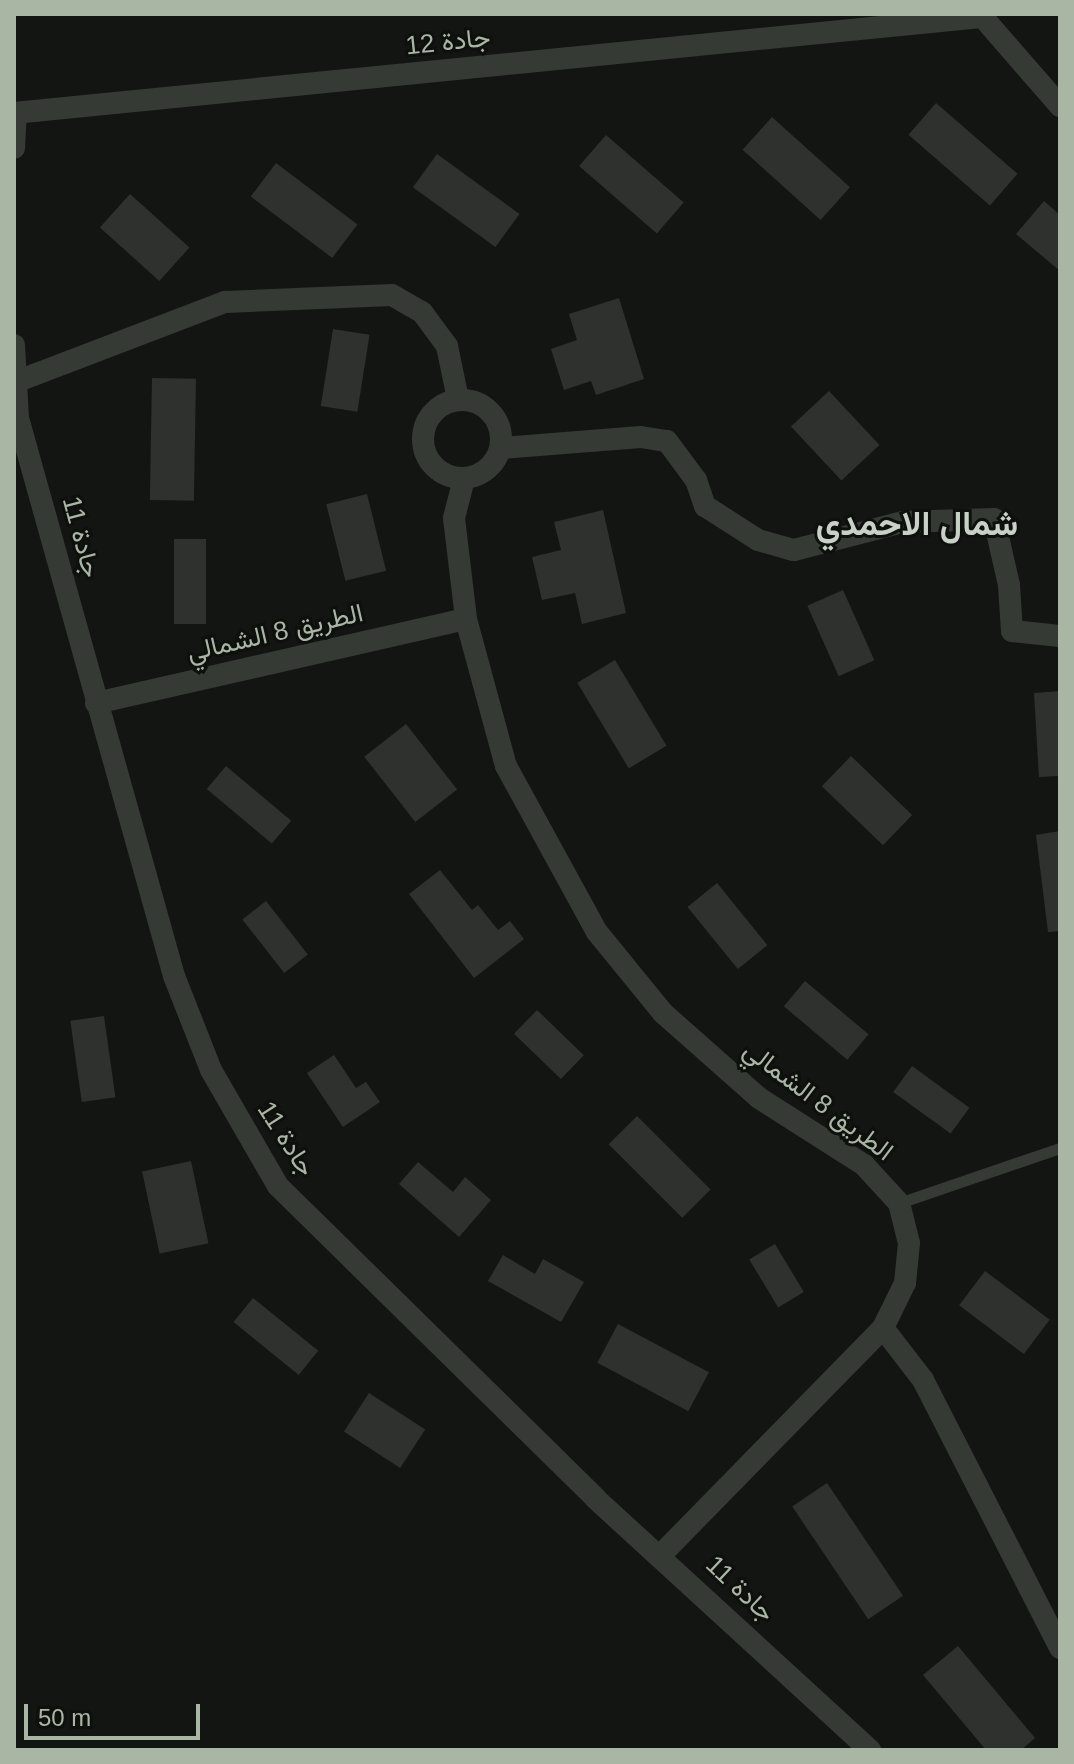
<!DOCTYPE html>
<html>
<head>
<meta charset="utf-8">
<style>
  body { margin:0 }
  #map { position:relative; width:1074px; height:1764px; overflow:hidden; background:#131513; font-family:Arial,Vazirmatn,sans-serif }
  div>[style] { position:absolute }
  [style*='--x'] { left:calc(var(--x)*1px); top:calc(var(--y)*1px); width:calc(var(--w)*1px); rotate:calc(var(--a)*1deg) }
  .building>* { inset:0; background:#2e312e; transform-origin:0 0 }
  .lane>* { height:11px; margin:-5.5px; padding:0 5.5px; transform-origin:5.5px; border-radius:5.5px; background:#353a34 }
  .street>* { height:22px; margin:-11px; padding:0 11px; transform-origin:11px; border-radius:11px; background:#353a34 }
  .street>.ring { margin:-11px; padding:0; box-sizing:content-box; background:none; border:22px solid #353a34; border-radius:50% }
  span { translate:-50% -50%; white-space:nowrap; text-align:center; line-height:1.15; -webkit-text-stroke:6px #0e100e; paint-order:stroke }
  .street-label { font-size:26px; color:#a9b6a4 }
  .district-label { font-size:34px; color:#c8d1c5; font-weight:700 }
  .frame { position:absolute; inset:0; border:16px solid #a9b6a4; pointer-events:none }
  .scale { position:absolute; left:24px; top:1704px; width:176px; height:36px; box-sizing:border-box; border:4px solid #a9b6a4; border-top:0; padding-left:10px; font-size:24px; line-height:28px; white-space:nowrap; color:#a9b6a4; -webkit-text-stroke:6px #0e100e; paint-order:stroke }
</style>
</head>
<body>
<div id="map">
  <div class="building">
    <div style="left:936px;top:103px;width:108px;height:42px;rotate:41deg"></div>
    <div style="left:772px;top:117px;width:105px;height:44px;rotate:42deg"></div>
    <div style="left:606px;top:135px;width:103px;height:41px;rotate:41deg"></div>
    <div style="left:437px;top:154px;width:102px;height:41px;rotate:36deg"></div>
    <div style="left:276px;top:163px;width:102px;height:42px;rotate:37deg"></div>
    <div style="left:130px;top:194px;width:80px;height:45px;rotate:42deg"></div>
    <div style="clip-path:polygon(1044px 201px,1060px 215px,1060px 271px,1016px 234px)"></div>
    <div style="clip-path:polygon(619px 298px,644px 379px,596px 395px,591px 381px,564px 390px,551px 349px,577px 340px,569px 314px)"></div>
    <div style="left:333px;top:329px;width:37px;height:78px;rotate:9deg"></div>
    <div style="left:152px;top:378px;width:44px;height:122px;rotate:1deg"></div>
    <div style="left:829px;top:391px;width:74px;height:52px;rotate:47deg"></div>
    <div style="left:367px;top:494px;width:79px;height:42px;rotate:76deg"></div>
    <div style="clip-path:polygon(603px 510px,626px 613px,582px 624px,575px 593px,542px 600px,532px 557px,561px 550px,554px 522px)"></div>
    <div style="left:174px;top:539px;width:32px;height:85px"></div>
    <div style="left:843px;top:590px;width:77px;height:39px;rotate:66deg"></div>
    <div style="left:615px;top:660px;width:100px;height:44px;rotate:59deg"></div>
    <div style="clip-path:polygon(1060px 691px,1060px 776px,1039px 777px,1034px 693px)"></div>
    <div style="left:406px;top:724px;width:83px;height:53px;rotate:52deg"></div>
    <div style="left:851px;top:756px;width:85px;height:42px;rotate:44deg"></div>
    <div style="left:226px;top:766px;width:85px;height:30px;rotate:40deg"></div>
    <div style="clip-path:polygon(1060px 831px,1060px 931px,1048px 932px,1036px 835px)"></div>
    <div style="clip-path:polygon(440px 870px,472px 910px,478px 905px,498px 930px,510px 921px,524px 939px,474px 978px,409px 894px)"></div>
    <div style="left:717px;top:883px;width:80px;height:38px;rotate:51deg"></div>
    <div style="left:266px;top:901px;width:68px;height:30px;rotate:52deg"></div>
    <div style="left:805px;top:981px;width:83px;height:33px;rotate:40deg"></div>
    <div style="left:537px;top:1010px;width:65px;height:33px;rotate:44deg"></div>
    <div style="left:104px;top:1016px;width:82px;height:34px;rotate:82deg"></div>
    <div style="clip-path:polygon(334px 1055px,356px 1088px,366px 1082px,380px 1102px,343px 1127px,307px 1073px)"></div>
    <div style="left:912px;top:1066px;width:71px;height:32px;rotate:36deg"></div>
    <div style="left:637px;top:1116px;width:104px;height:40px;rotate:45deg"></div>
    <div style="left:191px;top:1161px;width:84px;height:50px;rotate:78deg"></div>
    <div style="clip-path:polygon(418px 1162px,453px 1192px,465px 1177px,491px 1200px,459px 1237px,399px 1184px)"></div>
    <div style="left:775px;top:1244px;width:56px;height:30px;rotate:59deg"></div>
    <div style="clip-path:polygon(503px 1255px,535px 1274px,543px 1259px,584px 1282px,561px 1322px,488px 1281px)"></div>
    <div style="left:985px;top:1271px;width:81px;height:43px;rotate:37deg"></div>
    <div style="left:253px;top:1298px;width:84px;height:31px;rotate:39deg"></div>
    <div style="left:618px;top:1324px;width:103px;height:44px;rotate:28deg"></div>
    <div style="left:369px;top:1393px;width:67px;height:46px;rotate:33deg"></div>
    <div style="left:827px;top:1483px;width:136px;height:42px;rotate:56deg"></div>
    <div style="clip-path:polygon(958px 1646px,1035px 1738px,1021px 1750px,986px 1750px,923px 1675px)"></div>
  </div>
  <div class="lane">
    <div style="--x:899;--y:1203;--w:170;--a:-18.9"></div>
  </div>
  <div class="street">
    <div style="--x:980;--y:14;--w:122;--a:49"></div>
    <div style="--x:14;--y:113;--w:972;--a:-5.67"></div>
    <div style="--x:14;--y:148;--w:35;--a:-87"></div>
    <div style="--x:14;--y:345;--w:73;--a:86.9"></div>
    <div style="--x:18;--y:418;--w:579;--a:74.38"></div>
    <div style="--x:174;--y:976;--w:101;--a:68.5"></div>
    <div style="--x:211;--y:1070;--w:134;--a:60"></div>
    <div style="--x:278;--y:1186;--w:446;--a:44.5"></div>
    <div style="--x:596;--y:1499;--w:372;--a:42.5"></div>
    <div style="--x:18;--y:381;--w:222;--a:-20.9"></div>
    <div style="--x:225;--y:302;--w:167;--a:-2.4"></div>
    <div style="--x:392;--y:295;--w:34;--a:30"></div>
    <div style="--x:422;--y:312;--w:42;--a:53.7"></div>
    <div style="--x:447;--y:346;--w:54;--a:78.3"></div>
    <div class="ring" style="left:423px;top:400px;width:56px;height:56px"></div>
    <div style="--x:501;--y:448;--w:140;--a:-4.5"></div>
    <div style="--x:641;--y:437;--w:26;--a:9"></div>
    <div style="--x:667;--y:441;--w:49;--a:53.4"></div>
    <div style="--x:696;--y:480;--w:28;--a:71"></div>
    <div style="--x:705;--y:506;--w:63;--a:32.7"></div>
    <div style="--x:758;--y:540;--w:37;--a:16"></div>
    <div style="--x:794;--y:550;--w:113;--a:-14.4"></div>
    <div style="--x:903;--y:522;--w:91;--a:-1.9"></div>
    <div style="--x:994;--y:519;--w:68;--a:77.2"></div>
    <div style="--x:1009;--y:585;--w:46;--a:86.3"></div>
    <div style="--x:1012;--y:631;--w:48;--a:5.9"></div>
    <div style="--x:464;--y:479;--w:40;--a:104.4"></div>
    <div style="--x:454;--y:518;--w:102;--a:83.2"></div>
    <div style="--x:466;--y:619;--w:152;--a:74.8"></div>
    <div style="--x:506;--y:766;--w:189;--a:61.3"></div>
    <div style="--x:597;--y:932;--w:104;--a:50.8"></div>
    <div style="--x:663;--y:1013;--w:128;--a:41.5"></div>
    <div style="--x:759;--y:1098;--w:125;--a:32.5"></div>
    <div style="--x:864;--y:1165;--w:52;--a:47.4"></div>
    <div style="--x:899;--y:1203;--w:41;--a:76"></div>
    <div style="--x:909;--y:1243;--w:40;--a:95.7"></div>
    <div style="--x:905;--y:1283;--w:50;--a:116.1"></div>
    <div style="--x:883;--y:1328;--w:318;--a:134.4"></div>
    <div style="--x:96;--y:703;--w:379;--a:-12.8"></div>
    <div style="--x:883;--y:1328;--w:66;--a:52.4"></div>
    <div style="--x:923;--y:1380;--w:301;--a:62.9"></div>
  </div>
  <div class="street-label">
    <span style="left:448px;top:42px;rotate:-6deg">جادة 12</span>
    <span style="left:81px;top:537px;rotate:75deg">جادة 11</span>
    <span style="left:275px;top:633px;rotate:-13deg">الطريق 8 الشمالي</span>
    <span style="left:818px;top:1101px;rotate:37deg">الطريق 8 الشمالي</span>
    <span style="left:286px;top:1139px;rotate:57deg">جادة 11</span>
    <span style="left:740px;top:1589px;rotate:43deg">جادة 11</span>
  </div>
  <div class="district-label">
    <span style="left:917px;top:524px">شمال الاحمدي</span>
  </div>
  <div class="frame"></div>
  <div class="scale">50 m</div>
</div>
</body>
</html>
